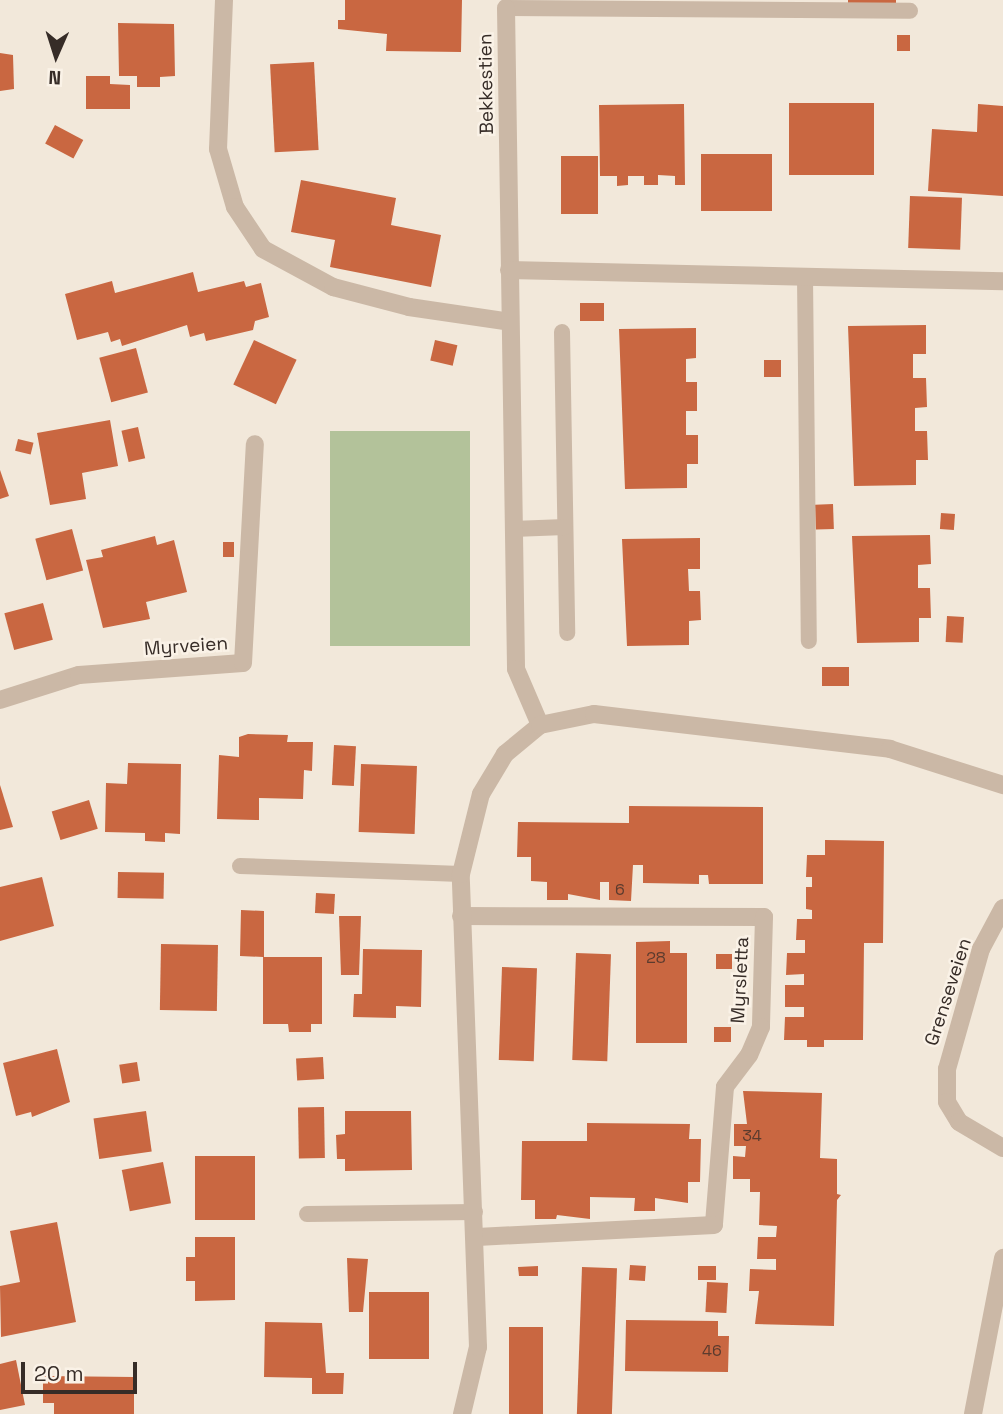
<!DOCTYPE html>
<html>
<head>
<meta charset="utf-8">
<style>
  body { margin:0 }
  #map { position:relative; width:1003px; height:1414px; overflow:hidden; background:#f2e8da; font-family:"Space Grotesk",sans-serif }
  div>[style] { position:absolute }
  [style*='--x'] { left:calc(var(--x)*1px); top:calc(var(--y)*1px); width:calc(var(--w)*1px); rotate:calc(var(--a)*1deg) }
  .green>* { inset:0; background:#b3c29a; transform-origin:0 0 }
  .building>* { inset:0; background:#c96741; transform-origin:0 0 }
  .lane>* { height:16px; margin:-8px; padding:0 8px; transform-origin:8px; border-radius:8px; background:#cbb8a6 }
  .street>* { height:18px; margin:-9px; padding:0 9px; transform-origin:9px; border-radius:9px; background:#cbb8a6 }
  span { translate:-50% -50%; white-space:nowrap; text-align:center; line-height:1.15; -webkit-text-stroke:5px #faf2e7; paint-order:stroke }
  .number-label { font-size:16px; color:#5b3b2e }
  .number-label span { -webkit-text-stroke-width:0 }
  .street-label { font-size:19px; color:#362c27 }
  .north { position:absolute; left:21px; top:21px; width:70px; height:70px; -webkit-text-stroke:5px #faf2e7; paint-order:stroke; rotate:183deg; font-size:19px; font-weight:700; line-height:28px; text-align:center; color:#362c27 }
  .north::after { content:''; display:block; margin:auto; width:24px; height:32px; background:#362c27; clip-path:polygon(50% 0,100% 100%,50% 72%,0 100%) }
  .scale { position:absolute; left:21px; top:1362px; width:116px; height:32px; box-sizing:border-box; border:4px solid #362c27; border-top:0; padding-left:9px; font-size:21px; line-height:24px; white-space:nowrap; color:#362c27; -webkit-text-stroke:5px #faf2e7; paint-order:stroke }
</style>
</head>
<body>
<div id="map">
  <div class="green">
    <div style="left:330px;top:431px;width:140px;height:215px"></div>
  </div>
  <div class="building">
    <div style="clip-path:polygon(345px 0,462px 0,461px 52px,386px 51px,387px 34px,338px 29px,338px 20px,345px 20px)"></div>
    <div style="left:848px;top:0;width:48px;height:4px"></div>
    <div style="clip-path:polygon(118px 23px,174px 24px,175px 76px,160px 77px,160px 87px,137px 87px,137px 76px,119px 76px)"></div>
    <div style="left:897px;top:35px;width:13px;height:16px"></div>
    <div style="clip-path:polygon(0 53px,13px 55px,14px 89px,0 91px)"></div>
    <div style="left:314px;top:62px;width:88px;height:44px;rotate:87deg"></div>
    <div style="clip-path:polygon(86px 76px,110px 76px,110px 84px,130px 85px,130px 109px,86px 109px)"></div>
    <div style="left:789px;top:103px;width:85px;height:72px"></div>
    <div style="clip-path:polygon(684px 104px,685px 185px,675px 185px,675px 176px,658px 175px,658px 185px,644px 185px,644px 176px,628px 176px,628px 185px,617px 186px,617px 176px,600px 176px,599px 105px)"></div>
    <div style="clip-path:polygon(978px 104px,1003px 106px,1003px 196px,928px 191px,932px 129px,977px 132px)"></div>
    <div style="left:55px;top:125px;width:32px;height:21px;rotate:28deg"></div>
    <div style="left:701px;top:154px;width:71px;height:57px"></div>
    <div style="left:561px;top:156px;width:37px;height:58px"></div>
    <div style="clip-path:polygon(301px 180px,396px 198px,391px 225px,441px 235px,431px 287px,330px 267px,335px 240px,291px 232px)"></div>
    <div style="left:910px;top:196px;width:52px;height:52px;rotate:2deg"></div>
    <div style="clip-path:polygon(193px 272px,198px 292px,244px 281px,246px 287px,261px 283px,269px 317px,255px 321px,253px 330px,206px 341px,204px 333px,190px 337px,187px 325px,122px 346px,120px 339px,111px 342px,108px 332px,77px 340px,65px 294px,112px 281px,115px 293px)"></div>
    <div style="left:580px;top:303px;width:24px;height:18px"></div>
    <div style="clip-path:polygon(926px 325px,926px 354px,913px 354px,913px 378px,926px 378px,927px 407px,915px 408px,915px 431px,927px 431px,928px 460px,916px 460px,916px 485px,854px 486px,848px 326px)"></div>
    <div style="clip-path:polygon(696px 328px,696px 358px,686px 359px,686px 382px,697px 382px,697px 411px,686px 411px,686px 435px,698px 435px,698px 464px,687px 464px,687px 488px,625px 489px,619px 329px)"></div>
    <div style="left:254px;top:340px;width:47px;height:49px;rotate:25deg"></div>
    <div style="left:435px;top:340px;width:23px;height:21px;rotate:13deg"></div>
    <div style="left:136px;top:348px;width:46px;height:38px;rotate:75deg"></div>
    <div style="left:764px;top:360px;width:17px;height:17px"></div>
    <div style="clip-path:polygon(110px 420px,118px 466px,82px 473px,86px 499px,50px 505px,37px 433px)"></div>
    <div style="left:138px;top:427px;width:32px;height:17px;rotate:77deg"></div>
    <div style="left:18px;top:439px;width:16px;height:12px;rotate:14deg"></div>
    <div style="clip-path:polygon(0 470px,9px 496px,0 499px)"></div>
    <div style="left:833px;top:504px;width:25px;height:18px;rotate:88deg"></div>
    <div style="left:955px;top:514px;width:16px;height:14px;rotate:94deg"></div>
    <div style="left:72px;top:529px;width:43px;height:38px;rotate:75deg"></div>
    <div style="clip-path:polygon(930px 535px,931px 564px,918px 565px,918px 588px,930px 588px,931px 618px,919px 618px,919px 642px,857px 643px,852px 536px)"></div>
    <div style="clip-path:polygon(155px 536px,157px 545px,174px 540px,187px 592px,146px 602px,150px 619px,103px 628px,86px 560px,103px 557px,101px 550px)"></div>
    <div style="clip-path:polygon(700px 538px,700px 569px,688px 569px,689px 591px,700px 591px,701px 620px,689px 621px,689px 645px,627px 646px,622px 539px)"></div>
    <div style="left:223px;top:542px;width:11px;height:15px"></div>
    <div style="left:43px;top:603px;width:38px;height:40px;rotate:75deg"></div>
    <div style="left:947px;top:616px;width:17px;height:26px;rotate:3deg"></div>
    <div style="left:822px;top:667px;width:27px;height:19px"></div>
    <div style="clip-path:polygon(248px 734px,288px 735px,287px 742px,313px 742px,312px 771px,304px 770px,303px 799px,259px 798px,259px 820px,217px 819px,219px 755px,239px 757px,239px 737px)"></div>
    <div style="left:334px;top:745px;width:22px;height:40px;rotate:3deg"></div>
    <div style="clip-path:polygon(128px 763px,181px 764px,180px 834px,165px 833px,165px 842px,145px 841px,145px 833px,105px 832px,106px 783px,127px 784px)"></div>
    <div style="left:361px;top:764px;width:56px;height:68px;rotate:2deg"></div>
    <div style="clip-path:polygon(0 785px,13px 827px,0 830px)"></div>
    <div style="left:89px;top:800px;width:30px;height:39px;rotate:73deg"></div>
    <div style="clip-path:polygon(629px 806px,763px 807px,763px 884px,709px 884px,708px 875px,699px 875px,699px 884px,643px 883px,643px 865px,633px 865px,631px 901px,609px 900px,609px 882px,600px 882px,600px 900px,568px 894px,568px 900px,547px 900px,547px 882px,531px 881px,531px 857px,517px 857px,518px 822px,629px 823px)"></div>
    <div style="clip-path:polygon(825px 840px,884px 841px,883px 943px,864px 943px,863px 1040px,824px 1040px,824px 1047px,807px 1047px,807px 1040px,784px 1040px,785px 1017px,804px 1017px,804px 1007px,785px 1007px,785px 985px,804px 985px,804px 974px,786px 975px,787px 953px,805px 953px,805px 940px,796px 940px,797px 919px,812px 919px,812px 910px,806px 909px,806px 887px,812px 887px,812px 877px,806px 877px,807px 855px,825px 855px)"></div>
    <div style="left:118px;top:872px;width:46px;height:26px;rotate:1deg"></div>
    <div style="clip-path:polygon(42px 877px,54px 926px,0 941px,0 887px)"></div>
    <div style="left:316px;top:893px;width:19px;height:20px;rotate:3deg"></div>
    <div style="clip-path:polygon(241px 910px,264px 911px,264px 957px,322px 957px,322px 1024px,311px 1024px,311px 1032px,289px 1032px,288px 1024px,263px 1024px,263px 957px,240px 956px)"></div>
    <div style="clip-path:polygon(339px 916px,361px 916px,359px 975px,341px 975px)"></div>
    <div style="clip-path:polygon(670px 941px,670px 953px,687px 953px,687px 1043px,636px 1043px,636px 942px)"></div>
    <div style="left:161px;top:944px;width:57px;height:66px;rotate:1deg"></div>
    <div style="clip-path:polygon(363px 949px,422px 950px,421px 1007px,396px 1006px,396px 1018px,353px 1017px,354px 994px,362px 994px)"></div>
    <div style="left:576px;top:953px;width:35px;height:107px;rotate:2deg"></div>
    <div style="left:716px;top:954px;width:16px;height:15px"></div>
    <div style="left:502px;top:967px;width:35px;height:93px;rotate:2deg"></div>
    <div style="left:714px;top:1027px;width:17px;height:15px"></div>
    <div style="clip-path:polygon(57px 1049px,70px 1102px,32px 1117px,31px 1112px,16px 1116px,3px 1063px)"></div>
    <div style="left:323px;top:1057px;width:22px;height:27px;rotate:87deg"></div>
    <div style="left:137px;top:1062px;width:19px;height:18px;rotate:81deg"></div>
    <div style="clip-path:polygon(743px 1091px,822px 1093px,820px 1158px,837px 1159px,837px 1194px,841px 1195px,837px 1200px,834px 1326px,755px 1324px,759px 1291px,749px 1291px,750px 1269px,776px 1270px,776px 1259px,757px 1259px,758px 1237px,776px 1237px,777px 1226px,759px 1225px,760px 1192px,750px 1192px,750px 1179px,733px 1179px,733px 1156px,745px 1157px,746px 1146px,734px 1146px,734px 1124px,747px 1124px)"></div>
    <div style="left:324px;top:1107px;width:51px;height:26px;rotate:89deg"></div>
    <div style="left:146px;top:1111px;width:41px;height:53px;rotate:82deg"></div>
    <div style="clip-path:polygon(345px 1111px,411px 1111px,412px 1170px,345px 1171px,345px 1159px,337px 1159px,336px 1135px,345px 1134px)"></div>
    <div style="clip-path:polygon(587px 1123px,690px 1124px,689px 1139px,701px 1139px,700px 1182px,688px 1182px,688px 1203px,655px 1198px,655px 1211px,634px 1211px,635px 1198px,590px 1197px,590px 1219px,557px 1215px,556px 1219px,535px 1219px,535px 1200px,521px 1200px,522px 1141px,587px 1141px)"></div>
    <div style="left:195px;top:1156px;width:60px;height:64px"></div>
    <div style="left:163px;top:1162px;width:42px;height:42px;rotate:79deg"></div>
    <div style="clip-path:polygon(57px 1222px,76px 1322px,1px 1337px,0 1286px,20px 1282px,10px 1231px)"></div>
    <div style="clip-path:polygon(195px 1237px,235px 1237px,235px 1300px,195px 1301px,195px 1281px,186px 1281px,186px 1257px,195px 1257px)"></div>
    <div style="clip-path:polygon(347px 1258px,368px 1259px,363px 1312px,349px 1312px)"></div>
    <div style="left:630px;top:1265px;width:16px;height:15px;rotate:4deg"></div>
    <div style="clip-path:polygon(538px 1266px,538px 1276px,519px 1276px,518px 1267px)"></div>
    <div style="left:698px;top:1266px;width:18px;height:14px"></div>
    <div style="left:582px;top:1267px;width:35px;height:147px;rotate:2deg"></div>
    <div style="left:707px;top:1282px;width:21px;height:30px;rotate:3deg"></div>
    <div style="left:369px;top:1292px;width:60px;height:67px"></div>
    <div style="clip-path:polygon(626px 1320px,718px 1321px,718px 1336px,729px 1336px,728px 1372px,625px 1371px)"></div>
    <div style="clip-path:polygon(265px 1322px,322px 1323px,326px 1373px,344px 1373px,343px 1394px,312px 1394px,312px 1378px,264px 1377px)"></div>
    <div style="left:509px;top:1327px;width:34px;height:87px"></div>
    <div style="clip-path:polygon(16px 1360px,25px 1405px,0 1410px,0 1364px)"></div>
    <div style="clip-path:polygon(43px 1376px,134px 1377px,134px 1414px,54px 1414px,54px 1403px,43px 1403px)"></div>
  </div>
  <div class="lane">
    <div style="--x:506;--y:8;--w:404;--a:0.4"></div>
    <div style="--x:805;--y:277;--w:364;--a:89.4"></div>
    <div style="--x:562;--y:332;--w:301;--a:89"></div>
    <div style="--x:513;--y:529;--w:52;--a:-2.2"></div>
    <div style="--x:240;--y:866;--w:221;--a:2.1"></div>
    <div style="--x:307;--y:1214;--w:168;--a:-0.7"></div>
  </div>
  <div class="street">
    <div style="--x:224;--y:0;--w:149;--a:92.3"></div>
    <div style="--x:218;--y:149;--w:60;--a:73.7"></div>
    <div style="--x:235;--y:207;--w:50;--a:56.3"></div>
    <div style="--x:263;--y:249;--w:80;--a:28.5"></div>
    <div style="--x:333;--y:287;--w:79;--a:14.7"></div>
    <div style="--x:409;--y:307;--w:102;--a:8.4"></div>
    <div style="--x:506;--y:8;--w:661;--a:89.13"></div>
    <div style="--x:516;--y:669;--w:61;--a:66.8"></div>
    <div style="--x:509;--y:270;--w:494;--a:1.3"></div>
    <div style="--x:0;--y:700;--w:83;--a:-17.6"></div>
    <div style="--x:79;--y:675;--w:164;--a:-4.2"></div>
    <div style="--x:243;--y:663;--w:219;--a:-86.9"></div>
    <div style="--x:1003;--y:908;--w:47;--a:118.2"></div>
    <div style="--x:981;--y:949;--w:125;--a:105.8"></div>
    <div style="--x:947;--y:1069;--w:33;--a:90"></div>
    <div style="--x:947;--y:1102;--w:23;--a:59"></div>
    <div style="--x:959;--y:1122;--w:51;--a:30.6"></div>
    <div style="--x:461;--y:916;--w:303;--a:0.2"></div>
    <div style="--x:764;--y:917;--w:110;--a:91.6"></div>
    <div style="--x:761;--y:1027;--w:30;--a:113"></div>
    <div style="--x:749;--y:1055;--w:40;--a:127"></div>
    <div style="--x:725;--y:1087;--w:138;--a:94.6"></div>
    <div style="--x:714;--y:1225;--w:237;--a:177.1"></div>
    <div style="--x:462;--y:1414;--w:69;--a:-76.6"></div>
    <div style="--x:478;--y:1347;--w:473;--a:-92.1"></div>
    <div style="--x:461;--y:874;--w:82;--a:-76"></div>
    <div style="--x:481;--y:794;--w:47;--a:-59"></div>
    <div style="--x:505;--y:754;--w:45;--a:-39.6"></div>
    <div style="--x:540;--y:725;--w:55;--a:-11.5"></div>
    <div style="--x:594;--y:714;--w:298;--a:6.7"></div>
    <div style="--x:890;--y:749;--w:119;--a:17.7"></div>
    <div style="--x:973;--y:1414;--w:159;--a:-79.1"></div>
  </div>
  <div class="number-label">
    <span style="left:620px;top:890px">6</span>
    <span style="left:656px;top:958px">28</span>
    <span style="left:752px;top:1136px">34</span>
    <span style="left:712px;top:1351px">46</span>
  </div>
  <div class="street-label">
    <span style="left:486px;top:84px;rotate:-91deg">Bekkestien</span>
    <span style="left:186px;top:646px;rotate:-4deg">Myrveien</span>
    <span style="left:740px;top:980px;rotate:-87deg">Myrsletta</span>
    <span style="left:948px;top:992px;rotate:-72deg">Grenseveien</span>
  </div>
  <div class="north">N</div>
  <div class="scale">20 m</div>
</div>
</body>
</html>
